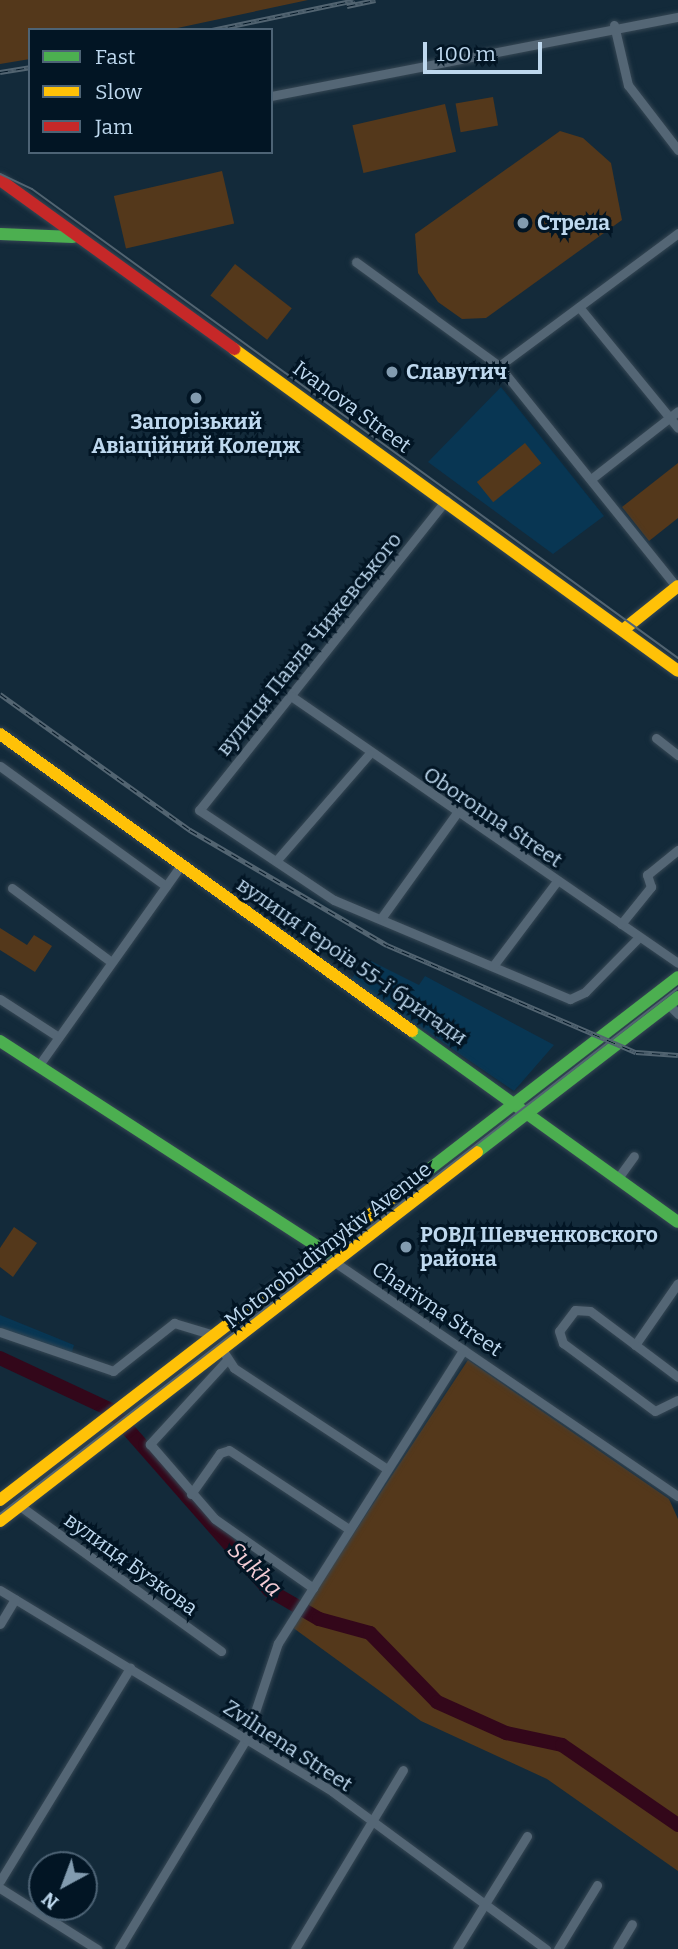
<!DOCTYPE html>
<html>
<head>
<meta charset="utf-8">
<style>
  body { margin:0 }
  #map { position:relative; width:678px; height:1949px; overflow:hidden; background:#132a3a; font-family:Bitter,serif }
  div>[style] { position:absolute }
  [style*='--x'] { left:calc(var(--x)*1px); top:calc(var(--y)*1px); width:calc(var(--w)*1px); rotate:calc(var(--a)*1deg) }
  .built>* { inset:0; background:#083653 }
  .green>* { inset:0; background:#54381b; transform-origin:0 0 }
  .river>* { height:14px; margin:-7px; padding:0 7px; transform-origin:7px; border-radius:7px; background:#33071a }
  .roads { filter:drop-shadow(0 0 2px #364754) drop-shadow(0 0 2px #364754) }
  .street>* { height:9px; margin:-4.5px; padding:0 4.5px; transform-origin:4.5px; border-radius:4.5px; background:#546675 }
  .fast>* { height:12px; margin:-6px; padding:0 6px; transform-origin:6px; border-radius:6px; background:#4caf50 }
  .slow>* { height:12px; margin:-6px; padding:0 6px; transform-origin:6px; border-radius:6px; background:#ffc107 }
  .jam>* { height:12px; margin:-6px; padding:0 6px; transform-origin:6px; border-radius:6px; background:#c62828 }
  .tram>* { height:2px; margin:-1px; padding:0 1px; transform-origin:1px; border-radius:1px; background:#526471 }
  .rail>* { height:5px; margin-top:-2.5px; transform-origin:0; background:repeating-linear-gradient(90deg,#021524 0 8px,#526471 0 16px); box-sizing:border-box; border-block:2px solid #526471 }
  .dots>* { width:19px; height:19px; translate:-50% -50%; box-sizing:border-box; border:4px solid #021524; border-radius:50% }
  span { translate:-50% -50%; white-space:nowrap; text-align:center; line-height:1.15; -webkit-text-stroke:6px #021524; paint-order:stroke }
  .poi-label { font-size:21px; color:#bed8ee; font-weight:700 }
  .left { translate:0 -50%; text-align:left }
  .street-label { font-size:21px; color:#bed8ee }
  .water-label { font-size:23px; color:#f4cdd6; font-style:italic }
  .legend { position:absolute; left:28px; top:28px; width:245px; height:126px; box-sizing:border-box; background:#021524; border:2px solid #4d6375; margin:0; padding:9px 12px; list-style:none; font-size:21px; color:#bed8ee }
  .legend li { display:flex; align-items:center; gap:14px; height:35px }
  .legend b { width:35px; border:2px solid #4d6375 }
  .north { position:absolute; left:28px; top:1851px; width:70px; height:70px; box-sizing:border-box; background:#021524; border:2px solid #4d6375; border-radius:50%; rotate:221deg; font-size:19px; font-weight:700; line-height:28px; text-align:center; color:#bed8ee }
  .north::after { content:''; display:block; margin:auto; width:24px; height:32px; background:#829baf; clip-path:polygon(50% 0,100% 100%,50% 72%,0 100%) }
  .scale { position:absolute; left:423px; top:42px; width:119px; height:32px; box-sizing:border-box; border:4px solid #bed8ee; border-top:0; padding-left:9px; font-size:21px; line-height:24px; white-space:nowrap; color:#bed8ee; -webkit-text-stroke:5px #021524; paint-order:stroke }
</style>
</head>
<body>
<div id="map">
  <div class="built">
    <div style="clip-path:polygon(501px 387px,604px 516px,553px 554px,428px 462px)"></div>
    <div style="clip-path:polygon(365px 958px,419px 985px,425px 976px,554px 1045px,514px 1091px,351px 980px)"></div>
    <div style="clip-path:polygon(0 1315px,74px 1345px,70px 1359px,0 1332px)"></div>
  </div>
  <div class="green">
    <div style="clip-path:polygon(0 0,308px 0,168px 30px,30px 30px,30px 59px,0 64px)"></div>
    <div style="left:493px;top:97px;width:29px;height:38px;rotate:80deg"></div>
    <div style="left:445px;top:104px;width:49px;height:95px;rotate:77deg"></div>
    <div style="clip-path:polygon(560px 131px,583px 138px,611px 163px,622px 220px,486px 318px,462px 319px,438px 302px,418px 273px,415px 234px)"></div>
    <div style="left:222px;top:171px;width:54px;height:111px;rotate:77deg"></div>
    <div style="left:235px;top:264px;width:72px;height:40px;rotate:38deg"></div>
    <div style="left:525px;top:443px;width:26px;height:62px;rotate:51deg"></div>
    <div style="clip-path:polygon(678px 463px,678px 518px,649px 541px,622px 507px)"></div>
    <div style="clip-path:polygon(0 928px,27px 945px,34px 935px,52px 946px,35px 972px,0 950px)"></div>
    <div style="clip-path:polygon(14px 1227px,37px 1243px,13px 1277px,0 1267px,0 1248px)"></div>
    <div style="clip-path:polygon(468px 1360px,669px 1499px,678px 1519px,678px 1871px,547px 1779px,421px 1721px,292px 1627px)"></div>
  </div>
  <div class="river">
    <div style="--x:0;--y:1358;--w:123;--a:25.1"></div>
    <div style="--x:111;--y:1410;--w:240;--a:48.7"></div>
    <div style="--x:269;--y:1590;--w:58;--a:30.1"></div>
    <div style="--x:319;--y:1619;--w:53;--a:15.4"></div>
    <div style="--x:370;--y:1633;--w:96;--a:45.8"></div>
    <div style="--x:437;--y:1702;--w:76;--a:24.2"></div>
    <div style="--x:506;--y:1733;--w:57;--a:12.1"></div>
    <div style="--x:562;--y:1745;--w:141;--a:34.6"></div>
  </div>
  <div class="roads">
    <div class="street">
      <div style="--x:614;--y:25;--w:62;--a:76.9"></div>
      <div style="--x:628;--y:85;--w:82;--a:52.4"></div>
      <div style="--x:271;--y:96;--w:415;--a:-11"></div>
      <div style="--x:356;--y:262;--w:177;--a:36"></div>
      <div style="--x:499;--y:366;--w:284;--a:51.2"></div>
      <div style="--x:579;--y:307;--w:156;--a:50.7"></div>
      <div style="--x:499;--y:366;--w:223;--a:-36.6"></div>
      <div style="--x:591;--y:479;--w:110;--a:-38"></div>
      <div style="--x:446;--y:500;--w:396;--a:128.5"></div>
      <div style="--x:199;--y:810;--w:162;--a:33.7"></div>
      <div style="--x:334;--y:900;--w:256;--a:22.8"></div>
      <div style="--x:570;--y:999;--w:17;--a:-25"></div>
      <div style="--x:585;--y:992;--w:77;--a:-45.5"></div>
      <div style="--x:291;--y:696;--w:470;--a:34.6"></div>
      <div style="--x:656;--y:738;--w:28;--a:38"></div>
      <div style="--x:0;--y:766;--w:205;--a:35.9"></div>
      <div style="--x:276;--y:861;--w:142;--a:-49"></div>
      <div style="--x:12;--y:888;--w:122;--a:36.7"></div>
      <div style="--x:382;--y:917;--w:127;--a:-54.3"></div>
      <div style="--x:621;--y:924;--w:48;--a:-51"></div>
      <div style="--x:651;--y:887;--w:13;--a:-108"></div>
      <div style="--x:647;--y:875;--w:40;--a:-39"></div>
      <div style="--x:493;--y:966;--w:106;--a:-53"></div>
      <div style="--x:0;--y:999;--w:68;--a:33"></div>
      <div style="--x:669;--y:1005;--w:13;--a:45"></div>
      <div style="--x:39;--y:1065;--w:247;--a:-54.6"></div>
      <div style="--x:618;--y:1178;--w:27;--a:-54"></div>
      <div style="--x:336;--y:1263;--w:414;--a:34.3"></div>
      <div style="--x:0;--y:1332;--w:120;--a:19"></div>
      <div style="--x:113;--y:1371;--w:78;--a:-38.2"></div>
      <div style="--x:174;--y:1323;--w:42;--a:16.7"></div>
      <div style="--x:635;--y:1345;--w:75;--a:-55.3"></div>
      <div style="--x:223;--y:1351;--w:20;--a:57"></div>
      <div style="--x:234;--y:1368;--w:183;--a:33.4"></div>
      <div style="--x:226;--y:1361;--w:113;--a:132.5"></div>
      <div style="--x:150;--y:1444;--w:99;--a:49.1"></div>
      <div style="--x:215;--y:1519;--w:120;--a:35.1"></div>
      <div style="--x:678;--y:1377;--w:110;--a:-143.1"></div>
      <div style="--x:590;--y:1311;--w:15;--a:-176"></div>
      <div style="--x:575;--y:1310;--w:26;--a:127"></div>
      <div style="--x:559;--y:1331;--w:13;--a:72"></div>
      <div style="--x:563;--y:1343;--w:114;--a:36.5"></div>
      <div style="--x:655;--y:1411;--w:25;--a:-26"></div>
      <div style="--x:191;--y:1494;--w:50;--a:-54.7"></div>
      <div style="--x:220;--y:1453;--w:9;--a:-18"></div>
      <div style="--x:229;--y:1450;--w:144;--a:33.4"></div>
      <div style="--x:20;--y:1506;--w:248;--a:35.8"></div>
      <div style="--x:0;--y:1590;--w:389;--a:31.2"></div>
      <div style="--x:333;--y:1792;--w:265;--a:36.4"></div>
      <div style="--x:0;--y:1624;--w:29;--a:-59"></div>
      <div style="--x:0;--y:1881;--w:250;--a:-58.6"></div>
      <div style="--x:0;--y:1888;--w:115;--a:32.2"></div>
      <div style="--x:119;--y:1949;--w:245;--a:-58.8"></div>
      <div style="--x:246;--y:1739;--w:101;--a:-71.6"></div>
      <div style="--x:278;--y:1643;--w:347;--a:-57.7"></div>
      <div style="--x:295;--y:1949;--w:209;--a:-58.9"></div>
      <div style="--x:457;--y:1949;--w:133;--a:-58.2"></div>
      <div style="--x:558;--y:1949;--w:75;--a:-58.6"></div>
      <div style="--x:617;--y:1949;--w:29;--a:-59"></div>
    </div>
    <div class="fast">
      <div style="--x:0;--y:234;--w:73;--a:2.4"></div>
      <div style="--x:412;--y:1031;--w:327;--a:35.7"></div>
      <div style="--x:0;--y:1041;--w:392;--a:32.9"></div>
      <div style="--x:477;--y:1152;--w:254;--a:-37.6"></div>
      <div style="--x:427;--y:1171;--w:317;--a:-37.7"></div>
    </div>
    <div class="slow">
      <div style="--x:234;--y:349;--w:548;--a:35.95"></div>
      <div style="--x:623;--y:630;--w:70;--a:-38.7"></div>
      <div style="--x:0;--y:734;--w:508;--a:35.79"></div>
      <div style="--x:0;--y:1500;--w:539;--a:-37.61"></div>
      <div style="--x:0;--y:1521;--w:603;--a:-37.72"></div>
    </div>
    <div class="jam">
      <div style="--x:0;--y:180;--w:289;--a:35.8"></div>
    </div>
  </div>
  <div class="tram">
    <div style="--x:0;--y:174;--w:35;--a:25"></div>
    <div style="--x:32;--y:189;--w:798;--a:35.98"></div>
    <div style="--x:0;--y:1514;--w:858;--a:-37.8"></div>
  </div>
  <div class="rail">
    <div style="--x:347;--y:6;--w:29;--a:-12"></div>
    <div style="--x:212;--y:30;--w:146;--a:-11.8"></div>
    <div style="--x:0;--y:72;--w:30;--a:-9"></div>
    <div style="--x:0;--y:694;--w:234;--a:35.6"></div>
    <div style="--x:190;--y:830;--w:228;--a:30.3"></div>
    <div style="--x:387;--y:945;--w:271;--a:23.3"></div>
    <div style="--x:636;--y:1052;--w:42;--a:4.1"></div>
  </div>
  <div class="dots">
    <div style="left:523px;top:223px;background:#829baf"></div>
    <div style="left:392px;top:372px;background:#829baf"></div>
    <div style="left:196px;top:398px;background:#829baf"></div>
    <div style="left:406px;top:1247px;background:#829baf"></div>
  </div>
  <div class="poi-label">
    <span class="left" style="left:537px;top:223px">Стрела</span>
    <span class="left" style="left:406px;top:372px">Славутич</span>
    <span style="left:196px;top:434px">Запорізький<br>Авіаційний Коледж</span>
    <span class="left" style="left:420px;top:1247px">РОВД Шевченковского<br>района</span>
  </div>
  <div class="street-label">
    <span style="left:352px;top:407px;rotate:36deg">Ivanova Street</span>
    <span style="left:309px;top:644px;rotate:-51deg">вулиця Павла Чижевського</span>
    <span style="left:493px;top:817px;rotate:34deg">Oboronna Street</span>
    <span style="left:352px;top:961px;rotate:35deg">вулиця Героїв 55-ї бригади</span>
    <span style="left:328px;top:1245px;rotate:-38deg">Motorobudivnykiv Avenue</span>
    <span style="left:437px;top:1309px;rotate:34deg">Charivna Street</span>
    <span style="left:131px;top:1564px;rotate:36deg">вулиця Бузкова</span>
    <span style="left:288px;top:1746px;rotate:33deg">Zvilnena Street</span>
  </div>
  <div class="water-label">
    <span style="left:255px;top:1569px;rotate:45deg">Sukha</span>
  </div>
  <ul class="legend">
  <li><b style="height:9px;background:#4caf50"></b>Fast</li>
  <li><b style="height:9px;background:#ffc107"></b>Slow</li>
  <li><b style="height:9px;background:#c62828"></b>Jam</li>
  </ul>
  <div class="north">N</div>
  <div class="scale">100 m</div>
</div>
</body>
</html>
